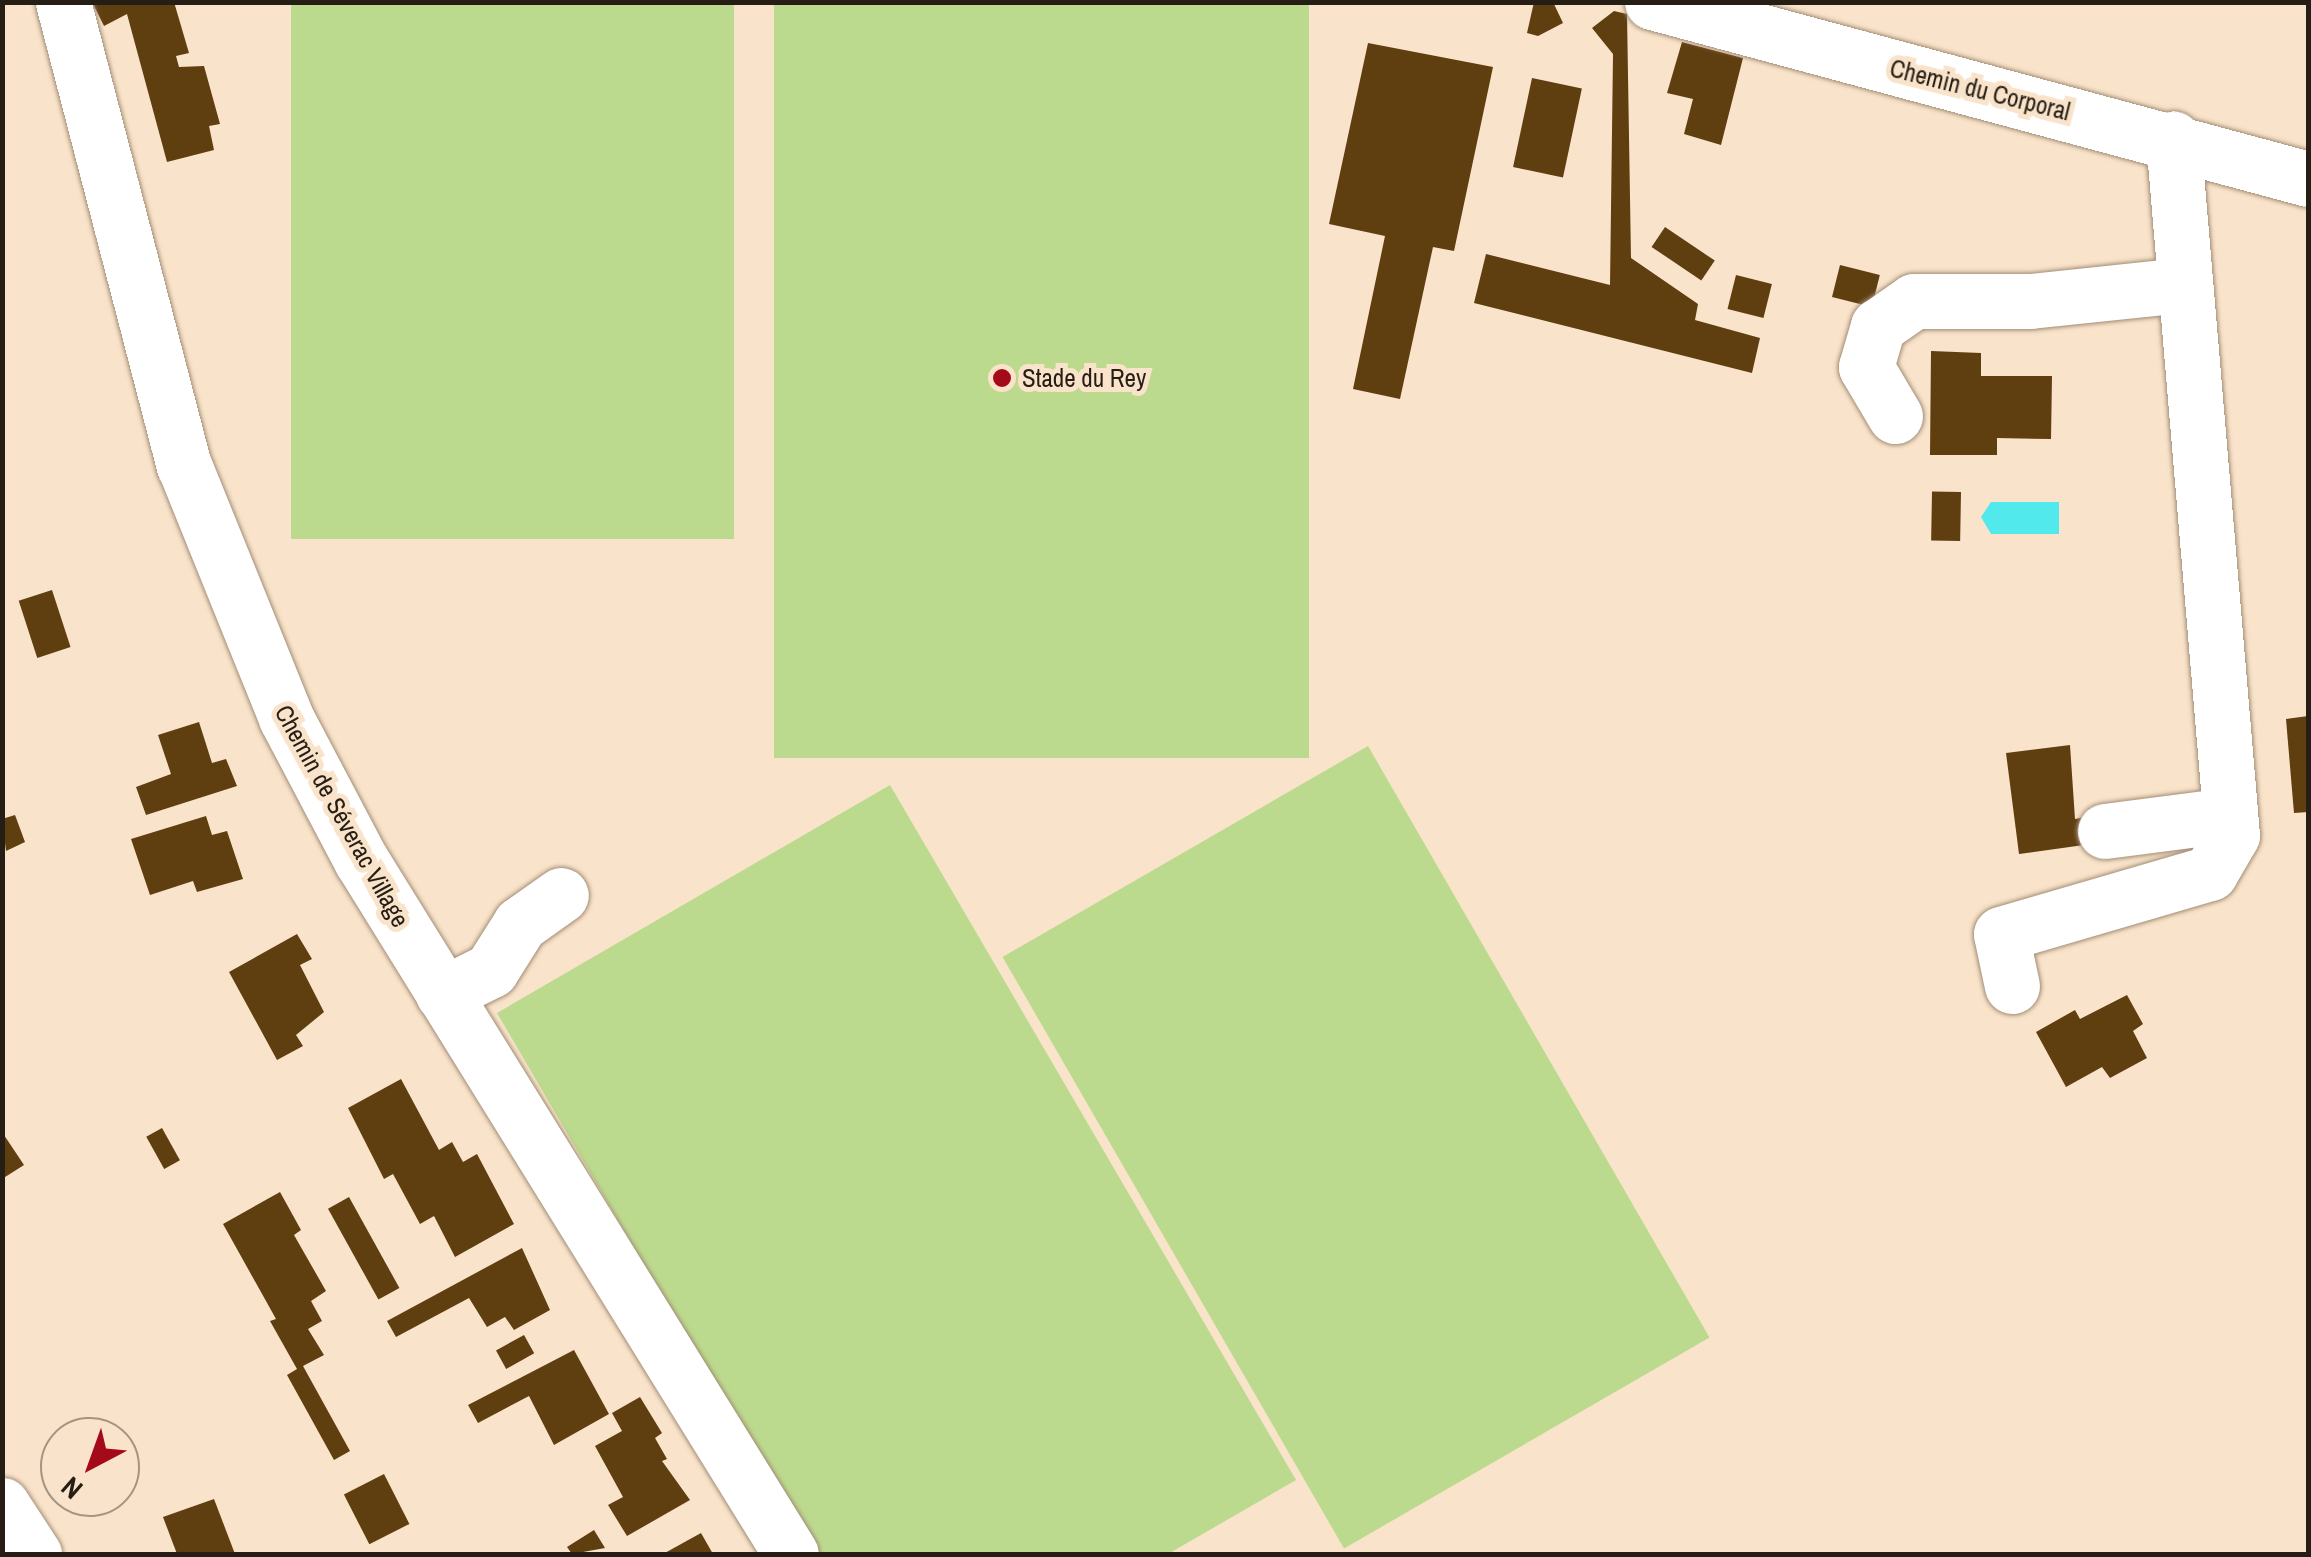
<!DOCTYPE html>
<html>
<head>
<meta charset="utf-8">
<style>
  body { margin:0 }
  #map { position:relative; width:2311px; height:1557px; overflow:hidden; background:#f9e3ca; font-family:"Archivo Narrow",sans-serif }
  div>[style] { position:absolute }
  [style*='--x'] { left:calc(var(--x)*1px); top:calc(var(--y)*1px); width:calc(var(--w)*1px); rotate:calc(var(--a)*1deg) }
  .green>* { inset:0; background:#bcda8e; transform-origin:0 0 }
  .water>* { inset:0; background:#52e9ed }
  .building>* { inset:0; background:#5f3e10; transform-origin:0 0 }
  .roads { filter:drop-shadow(0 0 2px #a28d76) drop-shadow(0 0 2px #a28d76) }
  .minor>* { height:55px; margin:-27.5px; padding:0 27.5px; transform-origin:27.5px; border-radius:27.5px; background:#fff }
  .dots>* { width:28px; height:28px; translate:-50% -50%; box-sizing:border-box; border:5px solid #f9e3ca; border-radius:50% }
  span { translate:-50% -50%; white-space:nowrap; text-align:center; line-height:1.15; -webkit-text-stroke:10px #f9e3ca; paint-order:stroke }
  .street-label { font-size:25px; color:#261e15 }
  .poi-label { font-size:25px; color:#261e15 }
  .left { translate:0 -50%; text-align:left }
  .frame { position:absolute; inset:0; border:5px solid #261e15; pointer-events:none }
  .north { position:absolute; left:40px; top:1417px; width:100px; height:100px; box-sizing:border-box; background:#f9e3ca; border:2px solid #a59482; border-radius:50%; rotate:221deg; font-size:28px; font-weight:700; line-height:40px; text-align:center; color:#261e15 }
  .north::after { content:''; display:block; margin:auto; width:35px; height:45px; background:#a40a19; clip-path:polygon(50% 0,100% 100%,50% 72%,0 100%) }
</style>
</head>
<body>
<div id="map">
  <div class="green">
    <div style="left:291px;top:3px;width:443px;height:536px"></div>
    <div style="left:774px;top:3px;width:535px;height:755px"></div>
    <div style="left:1368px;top:746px;width:683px;height:422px;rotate:60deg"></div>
    <div style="clip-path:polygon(890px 785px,1296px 1480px,1168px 1554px,813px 1554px,497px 1013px)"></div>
  </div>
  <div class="water">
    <div style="clip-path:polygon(1991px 502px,2059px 502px,2059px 534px,1991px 534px,1981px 517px)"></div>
  </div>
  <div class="building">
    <div style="clip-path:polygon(92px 2px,174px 2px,189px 53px,176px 56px,179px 67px,204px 66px,220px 124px,209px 126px,214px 150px,167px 162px,127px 14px,104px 26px)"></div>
    <div style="clip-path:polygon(1534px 2px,1553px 2px,1563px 23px,1538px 36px,1527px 33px)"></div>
    <div style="clip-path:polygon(1614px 11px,1627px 14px,1631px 258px,1698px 304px,1695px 320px,1760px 338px,1752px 373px,1474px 303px,1486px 254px,1610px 285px,1613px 54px,1592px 28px)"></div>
    <div style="clip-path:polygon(1682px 42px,1743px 58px,1721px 145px,1684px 134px,1693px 99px,1667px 93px)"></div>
    <div style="clip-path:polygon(1368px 43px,1493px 67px,1454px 251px,1433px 247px,1400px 399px,1353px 389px,1385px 236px,1329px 224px)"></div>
    <div style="left:1532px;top:78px;width:51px;height:91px;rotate:12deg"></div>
    <div style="left:1665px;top:227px;width:60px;height:24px;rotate:34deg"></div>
    <div style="left:1840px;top:265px;width:41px;height:33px;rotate:14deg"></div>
    <div style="left:1736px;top:275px;width:37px;height:35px;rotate:14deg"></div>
    <div style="clip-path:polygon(1931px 351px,1981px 353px,1981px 376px,2052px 376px,2051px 439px,1997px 438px,1997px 455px,1930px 455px)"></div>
    <div style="left:1961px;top:492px;width:49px;height:29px;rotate:91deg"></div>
    <div style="left:52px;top:590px;width:60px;height:35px;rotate:72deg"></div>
    <div style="clip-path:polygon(2308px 716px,2308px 812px,2294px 813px,2286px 719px)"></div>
    <div style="clip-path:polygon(199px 722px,212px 763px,226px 759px,237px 786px,146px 815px,136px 787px,171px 774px,158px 735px)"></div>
    <div style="clip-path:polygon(2070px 745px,2075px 819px,2086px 817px,2091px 844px,2019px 854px,2006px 753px)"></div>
    <div style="clip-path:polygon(15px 815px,25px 842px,6px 851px,2px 819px)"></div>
    <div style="clip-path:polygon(206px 816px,212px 835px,227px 831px,243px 879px,197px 892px,193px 881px,150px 895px,131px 839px)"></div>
    <div style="clip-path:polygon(297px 934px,312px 959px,300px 965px,324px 1012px,296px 1035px,303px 1046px,277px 1060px,229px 972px)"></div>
    <div style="clip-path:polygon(2127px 995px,2143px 1024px,2133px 1031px,2147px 1058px,2110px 1078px,2102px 1067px,2066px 1087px,2036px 1032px,2075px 1010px,2080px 1019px)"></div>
    <div style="clip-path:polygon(401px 1079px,439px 1150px,452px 1142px,463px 1162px,477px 1154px,514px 1224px,455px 1257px,434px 1216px,420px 1224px,393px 1174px,384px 1179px,348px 1108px)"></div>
    <div style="left:162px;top:1128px;width:37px;height:18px;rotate:61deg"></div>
    <div style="clip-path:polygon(2px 1132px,24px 1165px,2px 1179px)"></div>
    <div style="clip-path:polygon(280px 1192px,301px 1230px,294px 1235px,326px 1291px,311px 1301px,322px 1321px,308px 1329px,324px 1355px,303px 1366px,350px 1451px,334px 1460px,287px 1375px,297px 1369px,270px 1321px,276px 1319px,223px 1224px)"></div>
    <div style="left:349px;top:1197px;width:104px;height:24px;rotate:61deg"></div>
    <div style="clip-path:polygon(522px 1248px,550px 1310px,514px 1330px,505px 1317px,487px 1327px,469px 1298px,396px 1337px,387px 1321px)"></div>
    <div style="left:524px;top:1335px;width:21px;height:32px;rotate:61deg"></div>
    <div style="clip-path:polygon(574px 1350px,609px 1414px,554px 1445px,529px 1396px,478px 1423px,468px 1405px)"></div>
    <div style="clip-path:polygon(640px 1397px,662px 1433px,655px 1438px,667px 1459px,662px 1461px,690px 1500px,627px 1536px,608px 1505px,623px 1497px,595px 1446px,622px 1431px,612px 1413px)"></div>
    <div style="left:384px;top:1474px;width:56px;height:45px;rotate:63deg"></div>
    <div style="clip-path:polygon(214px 1499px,235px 1554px,177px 1554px,163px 1517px)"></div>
    <div style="clip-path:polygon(594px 1530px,605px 1548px,572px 1554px,567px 1547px)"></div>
    <div style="clip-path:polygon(701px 1533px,713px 1554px,663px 1554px)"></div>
  </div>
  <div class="roads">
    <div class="minor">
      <div style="--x:63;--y:2;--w:479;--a:75.4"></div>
      <div style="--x:184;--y:465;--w:273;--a:68"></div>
      <div style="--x:286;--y:718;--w:161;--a:62.2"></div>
      <div style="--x:361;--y:860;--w:816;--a:58.22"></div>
      <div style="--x:1652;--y:2;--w:679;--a:15.1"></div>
      <div style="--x:1895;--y:416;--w:57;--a:-120.6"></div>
      <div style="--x:1866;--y:367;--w:43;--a:-73.7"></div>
      <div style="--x:1878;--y:326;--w:44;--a:-34.8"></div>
      <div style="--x:1914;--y:301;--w:116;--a:0"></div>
      <div style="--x:2030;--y:301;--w:152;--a:-6"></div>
      <div style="--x:2105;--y:831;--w:124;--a:-7.4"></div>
      <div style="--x:2012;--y:986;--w:53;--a:-101.9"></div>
      <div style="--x:2001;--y:934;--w:218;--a:-16.3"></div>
      <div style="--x:2210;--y:873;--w:44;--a:-59.9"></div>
      <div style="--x:2232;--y:835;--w:699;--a:-94.84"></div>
      <div style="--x:443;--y:994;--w:54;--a:-26.6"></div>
      <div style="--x:491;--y:970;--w:54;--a:-57.8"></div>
      <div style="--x:520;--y:924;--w:50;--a:-35.3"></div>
      <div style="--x:2;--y:1505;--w:59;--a:56.9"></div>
    </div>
  </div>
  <div class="dots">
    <div style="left:1002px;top:378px;background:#a40a19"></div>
  </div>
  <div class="street-label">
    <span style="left:1980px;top:90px;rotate:14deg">Chemin du Corporal</span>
    <span style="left:342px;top:816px;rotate:61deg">Chemin de Séverac Village</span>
  </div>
  <div class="poi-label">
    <span class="left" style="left:1022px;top:378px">Stade du Rey</span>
  </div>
  <div class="frame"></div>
  <div class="north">N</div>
</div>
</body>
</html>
